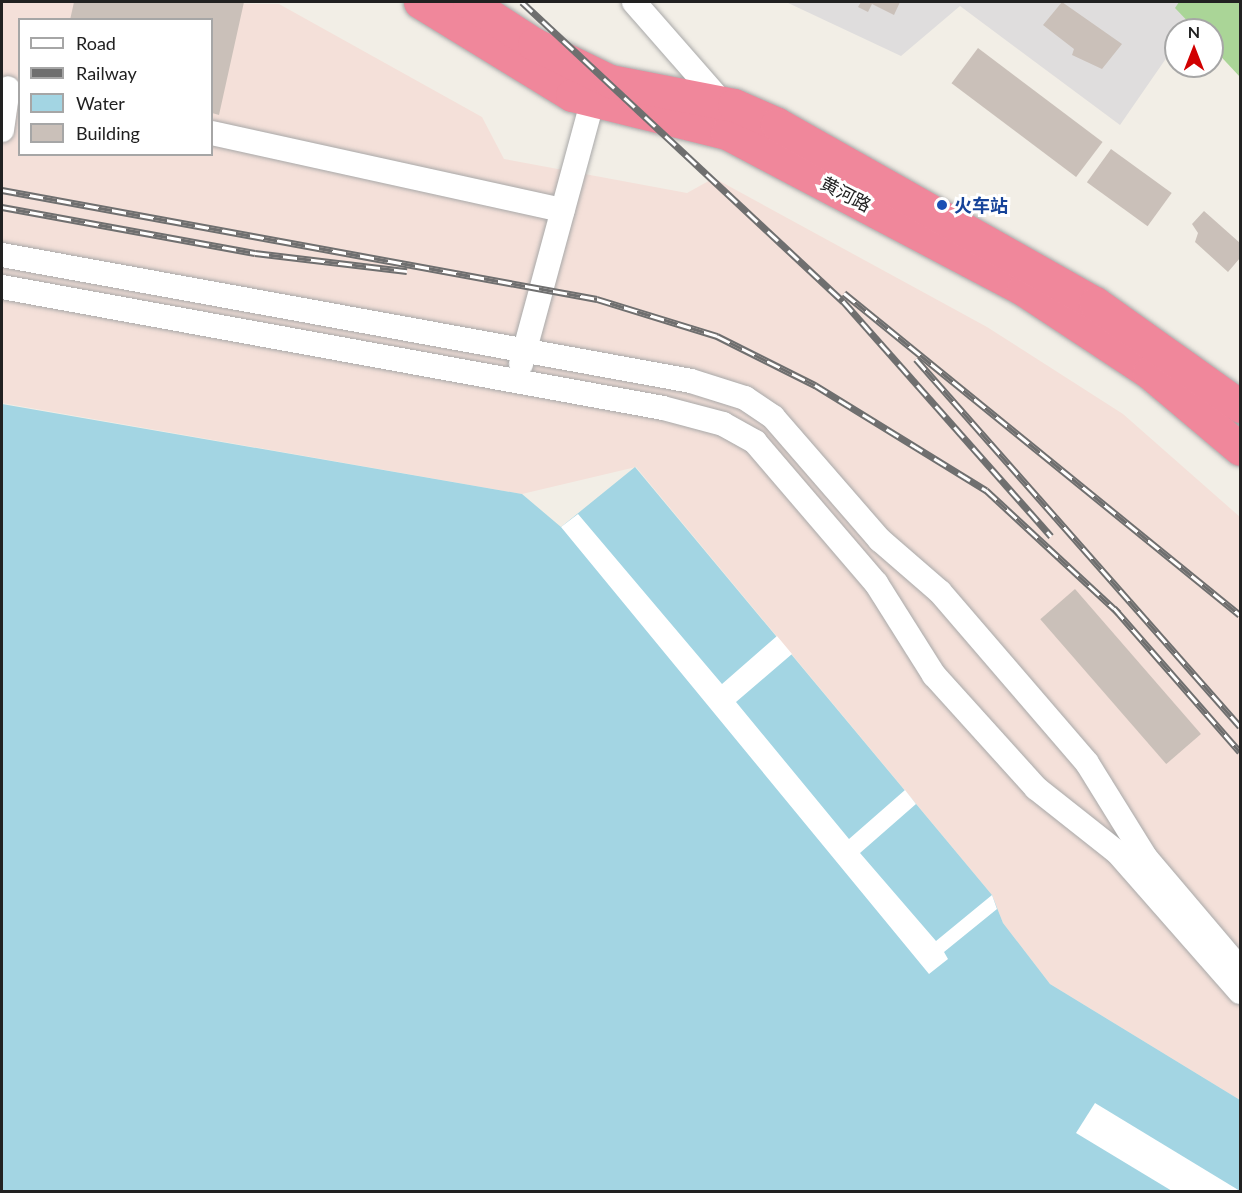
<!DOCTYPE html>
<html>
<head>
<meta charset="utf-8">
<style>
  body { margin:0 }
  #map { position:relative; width:1242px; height:1193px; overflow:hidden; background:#f2eee6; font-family:Lato,"Noto Sans SC",sans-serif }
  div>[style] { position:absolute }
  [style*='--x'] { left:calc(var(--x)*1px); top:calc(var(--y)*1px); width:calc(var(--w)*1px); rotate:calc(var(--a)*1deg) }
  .residential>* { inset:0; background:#dfdddd }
  .military>* { inset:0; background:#f4e0d9 }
  .forest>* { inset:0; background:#aad597 }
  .water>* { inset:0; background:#a3d5e3 }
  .pier>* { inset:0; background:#fff }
  .building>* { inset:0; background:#cac0b9; transform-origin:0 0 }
  .roads { filter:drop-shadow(0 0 2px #a8a8a8) drop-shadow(0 0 2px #a8a8a8) }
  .minor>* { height:24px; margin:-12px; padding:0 12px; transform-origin:12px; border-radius:12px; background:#fff }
  .highway>* { height:33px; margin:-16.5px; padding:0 16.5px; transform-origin:16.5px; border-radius:16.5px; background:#f0879b }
  .rail>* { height:7px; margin-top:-3.5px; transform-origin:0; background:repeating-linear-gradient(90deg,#fff 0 14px,#6f6f6f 0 28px); box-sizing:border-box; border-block:2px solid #6f6f6f }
  .dots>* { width:16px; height:16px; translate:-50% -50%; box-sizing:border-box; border:3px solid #fff; border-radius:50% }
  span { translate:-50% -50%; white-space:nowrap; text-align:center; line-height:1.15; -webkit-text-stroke:6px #fff; paint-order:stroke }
  .street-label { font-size:18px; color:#212121 }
  .transit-label { font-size:18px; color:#164399; font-weight:700 }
  .left { translate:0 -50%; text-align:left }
  .frame { position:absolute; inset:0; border:3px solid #212121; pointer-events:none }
  .legend { position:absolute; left:18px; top:18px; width:195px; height:138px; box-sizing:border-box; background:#fff; border:2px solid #a6a6a6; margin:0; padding:8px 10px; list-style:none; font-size:18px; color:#212121 }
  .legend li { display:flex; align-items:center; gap:12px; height:30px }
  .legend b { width:30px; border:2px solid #a6a6a6 }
  .north { position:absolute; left:1164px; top:18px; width:60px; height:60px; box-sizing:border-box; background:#fff; border:2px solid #a6a6a6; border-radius:50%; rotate:0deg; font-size:16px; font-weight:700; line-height:24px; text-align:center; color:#212121 }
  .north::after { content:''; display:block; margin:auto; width:21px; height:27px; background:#d10001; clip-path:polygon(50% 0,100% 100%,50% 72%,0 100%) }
</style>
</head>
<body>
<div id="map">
  <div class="residential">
    <div style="clip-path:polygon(786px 2px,1205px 2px,1186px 30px,1176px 30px,1176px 44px,1120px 125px,960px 6px,901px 56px)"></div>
  </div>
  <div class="military">
    <div style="clip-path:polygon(evenodd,2px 2px,279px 4px,482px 117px,504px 159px,687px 193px,714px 178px,987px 327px,1123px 414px,1240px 517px,1240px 1100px,1050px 984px,1003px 923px,992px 895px,636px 467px,522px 494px,2px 403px,2px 2px,20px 20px,212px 20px,212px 154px,20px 154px,20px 20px)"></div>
  </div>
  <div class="forest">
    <div style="clip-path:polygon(1179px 2px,1240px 2px,1240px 77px,1212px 47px,1212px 30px,1196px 30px,1175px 8px)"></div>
  </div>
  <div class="water">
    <div style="clip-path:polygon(2px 404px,522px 494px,561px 527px,635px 467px,992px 895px,1003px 923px,1050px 984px,1240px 1100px,1240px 1191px,2px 1191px)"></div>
  </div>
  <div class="pier">
    <div style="clip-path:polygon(578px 514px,722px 684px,777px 636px,792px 654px,736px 702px,849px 839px,905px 790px,916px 804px,860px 853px,936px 941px,992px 895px,997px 909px,944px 952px,948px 959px,929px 974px,561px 527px)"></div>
    <div style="clip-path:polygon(1095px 1103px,1240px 1191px,1172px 1191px,1076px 1133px)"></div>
  </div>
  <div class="building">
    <div style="clip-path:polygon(74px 2px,244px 2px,219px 115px,212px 113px,212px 20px,70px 20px)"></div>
    <div style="clip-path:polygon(861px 2px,900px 2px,894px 15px,872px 4px,868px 12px,858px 7px)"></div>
    <div style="clip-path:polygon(1062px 2px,1122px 44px,1102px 69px,1072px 55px,1074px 49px,1043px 25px)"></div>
    <div style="left:978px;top:48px;width:156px;height:44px;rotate:37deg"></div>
    <div style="left:1111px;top:149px;width:75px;height:41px;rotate:36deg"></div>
    <div style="clip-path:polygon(1204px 211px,1240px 243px,1240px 258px,1228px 272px,1195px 242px,1198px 233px,1192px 224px)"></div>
    <div style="left:1075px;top:589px;width:192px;height:46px;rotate:49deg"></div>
  </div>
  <div class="roads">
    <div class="minor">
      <div style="--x:634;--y:2;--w:138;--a:48.8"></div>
      <div style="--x:2;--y:130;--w:42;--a:-81.9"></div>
      <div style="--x:212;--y:133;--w:359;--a:12.4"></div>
      <div style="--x:2;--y:255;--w:700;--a:10.36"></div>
      <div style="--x:691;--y:381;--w:57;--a:17.5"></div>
      <div style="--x:745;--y:398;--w:34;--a:34"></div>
      <div style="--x:773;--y:417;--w:163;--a:49"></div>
      <div style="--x:880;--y:540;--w:79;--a:40.9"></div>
      <div style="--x:940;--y:592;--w:225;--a:49.3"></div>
      <div style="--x:1087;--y:763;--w:112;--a:58.2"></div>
      <div style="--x:1146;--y:858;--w:145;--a:49.7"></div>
      <div style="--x:2;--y:287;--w:672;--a:10.37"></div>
      <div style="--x:663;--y:408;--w:62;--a:14.9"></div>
      <div style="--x:723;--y:424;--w:37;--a:29"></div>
      <div style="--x:755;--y:442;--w:186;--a:49.4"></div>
      <div style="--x:876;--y:583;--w:109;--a:57.8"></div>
      <div style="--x:934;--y:675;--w:152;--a:47.9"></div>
      <div style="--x:1036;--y:788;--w:105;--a:38.4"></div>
      <div style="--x:1118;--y:853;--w:185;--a:48.7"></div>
      <div style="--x:521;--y:364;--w:289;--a:-74.8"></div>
    </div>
    <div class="highway">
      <div style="--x:420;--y:2;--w:178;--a:31.5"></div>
      <div style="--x:572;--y:95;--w:160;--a:13.8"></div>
      <div style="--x:727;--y:133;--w:335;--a:27.8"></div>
      <div style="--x:1023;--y:289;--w:151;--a:33.4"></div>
      <div style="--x:1149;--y:372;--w:119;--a:40.2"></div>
      <div style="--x:469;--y:2;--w:77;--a:32.9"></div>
      <div style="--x:534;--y:44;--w:85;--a:26"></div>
      <div style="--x:610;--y:81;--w:126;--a:11"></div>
      <div style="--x:734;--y:105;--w:47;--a:23.8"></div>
      <div style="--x:777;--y:124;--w:365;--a:29.4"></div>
      <div style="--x:1095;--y:303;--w:178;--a:35.4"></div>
    </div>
  </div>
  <div class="rail">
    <div style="--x:522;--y:2;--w:439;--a:43"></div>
    <div style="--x:843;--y:301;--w:314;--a:48.5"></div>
    <div style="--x:2;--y:190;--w:605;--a:10.38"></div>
    <div style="--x:597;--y:299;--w:126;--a:17.1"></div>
    <div style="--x:717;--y:336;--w:110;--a:26.6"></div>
    <div style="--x:815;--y:385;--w:201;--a:31.6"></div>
    <div style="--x:986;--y:490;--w:181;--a:42.8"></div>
    <div style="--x:2;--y:207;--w:257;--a:10.3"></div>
    <div style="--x:255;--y:253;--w:153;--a:6.8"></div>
    <div style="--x:844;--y:293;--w:510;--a:39.12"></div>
    <div style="--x:916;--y:359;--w:490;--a:48.6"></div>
    <div style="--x:1114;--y:608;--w:191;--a:48.8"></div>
  </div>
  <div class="dots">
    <div style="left:942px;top:205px;background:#1a4fb4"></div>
  </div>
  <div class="street-label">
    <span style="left:846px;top:194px;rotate:28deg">黄河路</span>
  </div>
  <div class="transit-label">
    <span class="left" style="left:954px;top:205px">火车站</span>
  </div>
  <div class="frame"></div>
  <ul class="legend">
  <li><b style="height:8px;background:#fff"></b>Road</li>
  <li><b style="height:8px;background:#6f6f6f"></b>Railway</li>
  <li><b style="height:16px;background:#a3d5e3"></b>Water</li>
  <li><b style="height:16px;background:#cac0b9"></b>Building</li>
  </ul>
  <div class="north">N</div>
</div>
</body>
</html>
